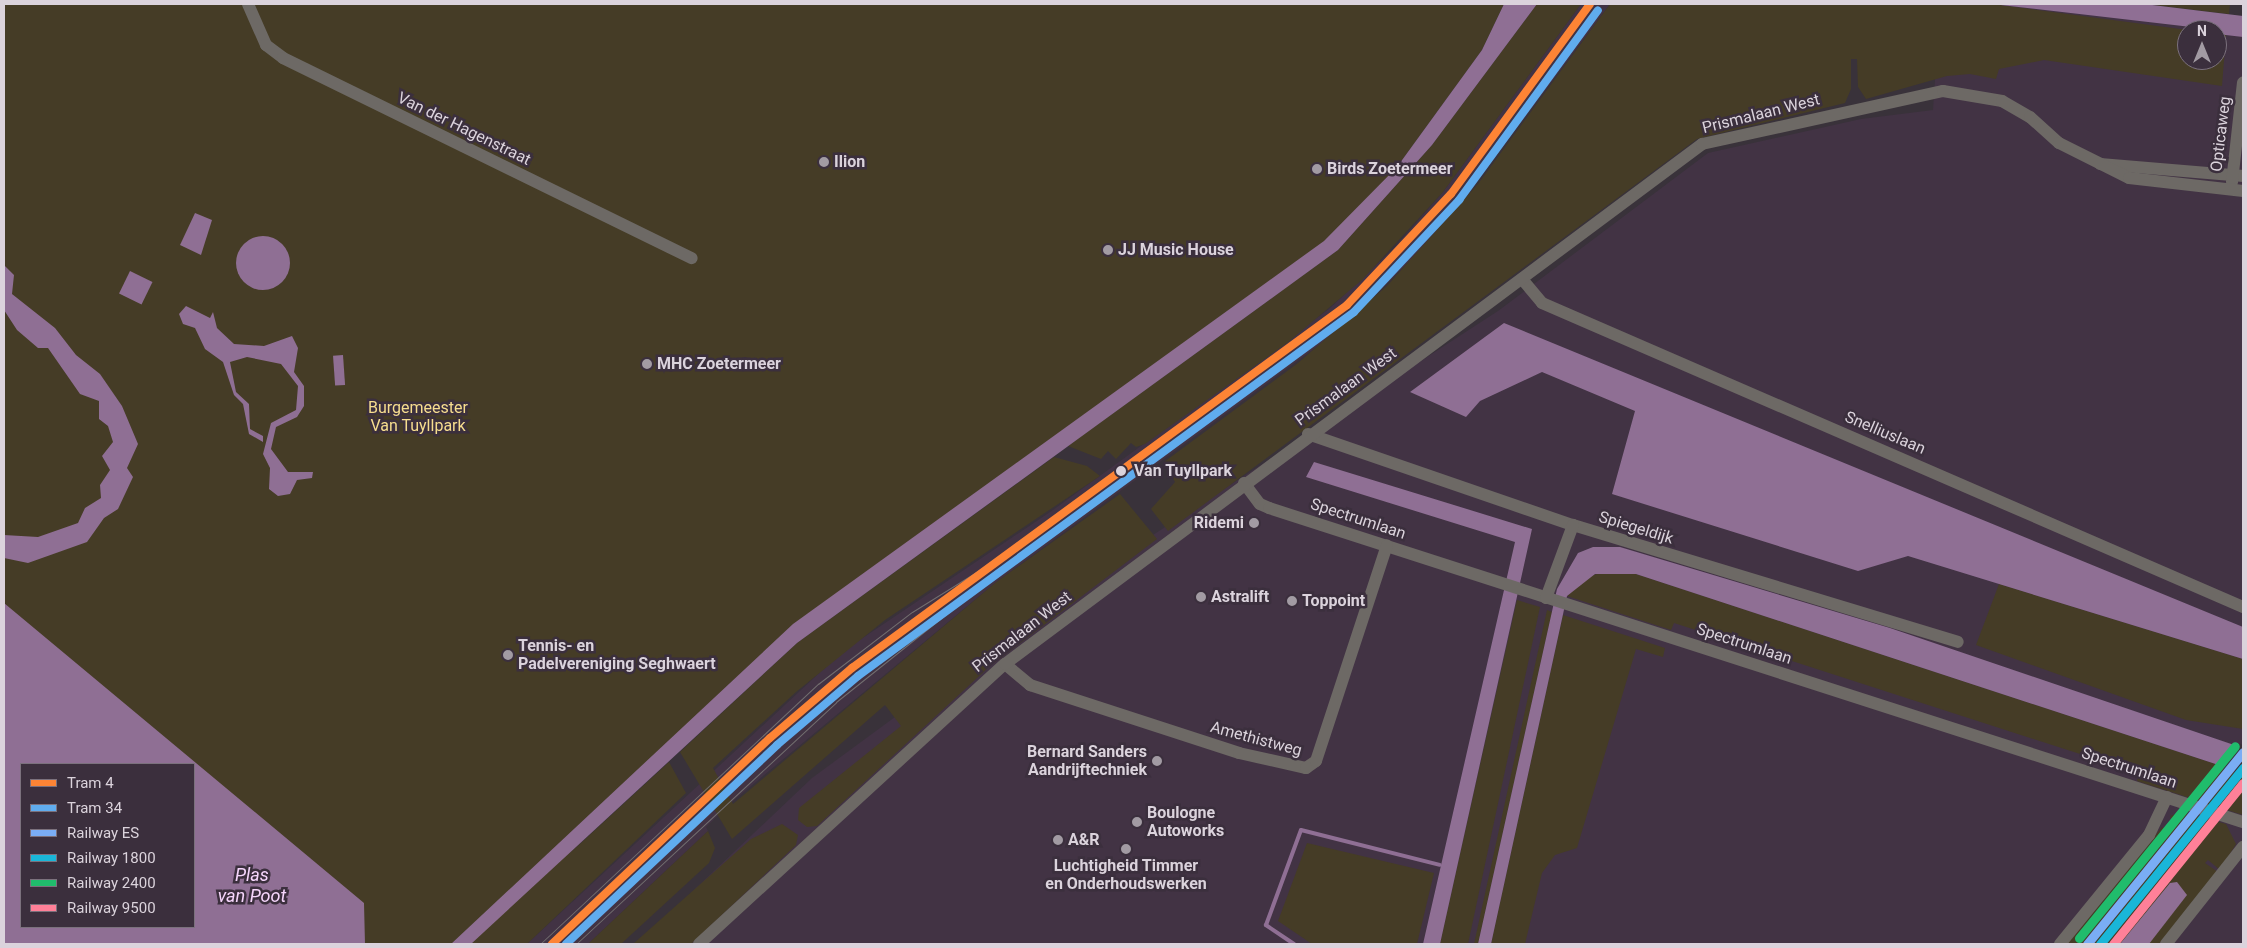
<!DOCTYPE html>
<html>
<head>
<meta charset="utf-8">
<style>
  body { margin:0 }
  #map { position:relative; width:2247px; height:948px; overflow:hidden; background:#39323a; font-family:Roboto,sans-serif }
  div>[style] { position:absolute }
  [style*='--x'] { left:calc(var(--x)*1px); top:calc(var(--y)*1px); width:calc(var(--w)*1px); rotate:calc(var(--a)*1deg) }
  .built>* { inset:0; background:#423344 }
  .green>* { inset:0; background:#453c26 }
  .water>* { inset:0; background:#8f6f94; transform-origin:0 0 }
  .round { border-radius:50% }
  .pier>* { inset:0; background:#39323a }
  .stream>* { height:4px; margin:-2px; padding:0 2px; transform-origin:2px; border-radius:2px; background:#8f6f94 }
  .minor>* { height:12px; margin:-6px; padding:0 6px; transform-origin:6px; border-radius:6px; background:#6d6965 }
  .tram>* { height:1px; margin:-0.5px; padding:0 0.5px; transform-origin:0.5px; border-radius:0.5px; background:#726e6f }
  .rail-1>* { height:9px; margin:-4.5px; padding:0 4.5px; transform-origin:4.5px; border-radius:4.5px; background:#7aadf5 }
  .rail-2>* { height:9px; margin:-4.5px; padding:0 4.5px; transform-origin:4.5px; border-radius:4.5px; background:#1ab6d8 }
  .rail-3>* { height:9px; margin:-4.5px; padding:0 4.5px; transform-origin:4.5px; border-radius:4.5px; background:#20bc6c }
  .rail-4>* { height:9px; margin:-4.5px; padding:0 4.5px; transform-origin:4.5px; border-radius:4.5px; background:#ff8098 }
  .tram-1>* { height:8px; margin:-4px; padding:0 4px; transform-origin:4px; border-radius:4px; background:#fd8435 }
  .tram-2>* { height:8px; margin:-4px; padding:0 4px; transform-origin:4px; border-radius:4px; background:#60acee }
  .dots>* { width:14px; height:14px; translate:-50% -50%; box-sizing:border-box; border:2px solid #3b2f3d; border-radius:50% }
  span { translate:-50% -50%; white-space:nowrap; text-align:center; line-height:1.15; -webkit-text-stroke:5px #3b2f3d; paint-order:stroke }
  .street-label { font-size:16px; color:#dbd3dc }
  .poi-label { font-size:16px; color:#dbd3dc; font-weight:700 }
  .left { translate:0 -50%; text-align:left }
  .right { translate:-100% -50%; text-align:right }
  .park-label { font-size:16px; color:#f6dd8e }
  .stop-label { font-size:16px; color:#dbd3dc; font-weight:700 }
  .water-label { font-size:18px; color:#f6d6fc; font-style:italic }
  .frame { position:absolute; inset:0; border:5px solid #dbd3dc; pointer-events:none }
  .legend { position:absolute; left:20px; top:763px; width:175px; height:165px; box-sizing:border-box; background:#3b2f3d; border:1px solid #7b717d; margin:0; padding:6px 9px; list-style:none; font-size:15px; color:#dbd3dc }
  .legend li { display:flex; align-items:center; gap:10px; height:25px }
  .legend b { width:25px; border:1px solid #7b717d }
  .north { position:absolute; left:2177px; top:20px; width:50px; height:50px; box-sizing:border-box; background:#3b2f3d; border:1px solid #7b717d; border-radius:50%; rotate:0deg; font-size:14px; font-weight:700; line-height:20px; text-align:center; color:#dbd3dc }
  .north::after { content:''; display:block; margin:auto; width:18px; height:22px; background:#a29ba3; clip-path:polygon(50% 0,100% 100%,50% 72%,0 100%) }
</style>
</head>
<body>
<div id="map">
  <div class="built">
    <div style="clip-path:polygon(1581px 4px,1610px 4px,1438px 233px,1341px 329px,995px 583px,733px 801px,706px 827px,708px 831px,588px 944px,527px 944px,842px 652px,1053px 510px,1329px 309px,1392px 250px,1443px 192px)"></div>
    <div style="clip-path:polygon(evenodd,1940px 4px,2012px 4px,2243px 26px,2243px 944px,637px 944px,812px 778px,1062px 594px,1498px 311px,1708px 153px,1861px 119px,1933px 110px,1940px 4px,2187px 30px,2217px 30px,2217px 60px,2187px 60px,2187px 30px)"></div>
  </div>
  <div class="green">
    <div style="clip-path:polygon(evenodd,4px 4px,1504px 4px,1482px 50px,1397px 167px,1317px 251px,794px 630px,568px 855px,669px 762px,686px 793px,527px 944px,4px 944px,4px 4px,21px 764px,194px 764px,194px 927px,21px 927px,21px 764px)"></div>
    <div style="clip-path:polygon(1537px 4px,1581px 4px,1443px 192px,1362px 280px,1287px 343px,1145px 444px,1136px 447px,1131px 443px,1116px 459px,1108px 451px,1101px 459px,1068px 446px,1338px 250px,1432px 145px)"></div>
    <div style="clip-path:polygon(1610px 4px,1992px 4px,2188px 30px,2187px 60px,2217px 60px,2217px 34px,2226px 35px,2222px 86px,2044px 60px,1999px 69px,1996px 79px,1970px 74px,1947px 76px,1866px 99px,1858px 87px,1857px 59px,1851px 59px,1851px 89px,1845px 103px,1697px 139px,1168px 531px,1151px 509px,1175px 482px,1164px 462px,1298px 363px,1387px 286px,1478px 184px)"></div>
    <div style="clip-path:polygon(2144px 4px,2230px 4px,2229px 14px)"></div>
    <div style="clip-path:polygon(1054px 457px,1087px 466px,1100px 476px,885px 620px,796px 692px,713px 768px,733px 804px,995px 583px,1120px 494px,1157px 539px,990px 666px,817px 826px,807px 827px,798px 820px,799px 808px,901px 726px,885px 705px,732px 839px,680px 752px,797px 643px)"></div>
    <div style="clip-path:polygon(1606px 571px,1636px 574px,2243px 773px,2243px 815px,2137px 781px,2139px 773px,1674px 623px,1671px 630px,1567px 596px,1585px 578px)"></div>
    <div style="clip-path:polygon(1999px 584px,2243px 659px,2243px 729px,2186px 720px,1976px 645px)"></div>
    <div style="clip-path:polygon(1517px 600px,1540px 607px,1468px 944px,1440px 944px)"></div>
    <div style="clip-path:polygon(1547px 610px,1552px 612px,1478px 944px,1474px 944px)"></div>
    <div style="clip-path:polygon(1563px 615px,1665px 648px,1663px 657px,1636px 649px,1577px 848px,1555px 855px,1542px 873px,1525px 944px,1491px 944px)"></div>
    <div style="clip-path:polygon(2181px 812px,2226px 824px,2236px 844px,2220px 870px,2208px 860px,2205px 863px,2218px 872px,2159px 944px,2067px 944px,2162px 827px,2167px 831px,2173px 823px,2170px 816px)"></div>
    <div style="clip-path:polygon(782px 824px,798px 835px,796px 845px,691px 944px,633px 944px,751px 839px)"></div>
    <div style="clip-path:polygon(708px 831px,715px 848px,709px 863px,621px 944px,588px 944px)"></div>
    <div style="clip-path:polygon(1307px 843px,1434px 873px,1417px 944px,1312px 944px,1278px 921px)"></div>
  </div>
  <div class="water">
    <div style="clip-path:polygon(1504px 4px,1537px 4px,1432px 145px,1338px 250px,797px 643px,471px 944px,451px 944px,793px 624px,1324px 241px,1397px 167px,1482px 50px)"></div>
    <div style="clip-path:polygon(1992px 4px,2144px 4px,2243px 16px,2243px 37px,2217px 34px,2217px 30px)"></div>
    <div style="clip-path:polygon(195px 213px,212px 220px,201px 255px,180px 245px)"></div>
    <div class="round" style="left:236px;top:236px;width:54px;height:54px"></div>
    <div style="clip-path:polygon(4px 265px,14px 275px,12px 294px,55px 328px,76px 355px,100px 374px,122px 406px,138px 444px,127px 468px,133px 477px,118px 509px,104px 518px,87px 542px,28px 563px,4px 558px,4px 535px,38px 537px,78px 523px,85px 508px,101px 498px,100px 485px,110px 470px,102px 456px,113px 442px,108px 426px,99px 419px,99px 401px,80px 394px,48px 348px,38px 348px,17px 330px,4px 310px)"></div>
    <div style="left:130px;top:271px;width:25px;height:25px;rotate:26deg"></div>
    <div style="clip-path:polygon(186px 306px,210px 318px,213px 312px,217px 328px,234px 344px,264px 346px,292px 336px,298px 348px,294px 372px,304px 386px,304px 406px,297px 417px,276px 427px,271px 449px,288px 472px,313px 472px,312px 478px,297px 480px,290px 494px,278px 496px,269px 489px,270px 468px,263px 454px,271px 423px,296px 410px,298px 386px,281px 364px,247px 357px,230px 362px,236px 392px,249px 404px,250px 429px,263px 436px,263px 442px,249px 434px,243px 404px,234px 395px,223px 362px,205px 349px,195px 328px,183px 324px,179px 314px)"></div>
    <div style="clip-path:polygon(1504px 323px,2243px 627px,2243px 659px,1908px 556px,1858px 571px,1612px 494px,1635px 411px,1542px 372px,1480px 401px,1466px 417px,1410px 392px)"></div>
    <div style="left:343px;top:355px;width:30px;height:10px;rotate:86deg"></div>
    <div style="clip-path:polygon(1314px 462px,1532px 529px,1440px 944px,1423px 944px,1515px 542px,1306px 477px)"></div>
    <div style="clip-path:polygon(1593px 547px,1620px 547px,1890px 628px,2243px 748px,2243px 773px,1636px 574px,1595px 574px,1567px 596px,1491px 944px,1478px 944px,1557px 589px,1578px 553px)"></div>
    <div style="clip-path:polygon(evenodd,4px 603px,364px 903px,365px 944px,4px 944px,4px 603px,21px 764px,194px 764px,194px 927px,21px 927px,21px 764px)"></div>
    <div style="clip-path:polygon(2177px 882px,2187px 895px,2149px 944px,2120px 944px,2170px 883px)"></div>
  </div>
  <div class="pier">
    <div style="clip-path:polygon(2238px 743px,2243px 745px,2243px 775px,2219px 768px)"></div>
  </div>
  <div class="stream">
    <div style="--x:1294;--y:944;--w:34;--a:-146"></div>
    <div style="--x:1266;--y:925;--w:101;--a:-69.8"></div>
    <div style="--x:1301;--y:830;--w:143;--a:14.1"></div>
  </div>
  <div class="minor">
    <div style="--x:248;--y:4;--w:45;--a:66.3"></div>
    <div style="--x:266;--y:45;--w:21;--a:37"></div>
    <div style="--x:283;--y:58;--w:455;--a:26.1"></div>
    <div style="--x:2100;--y:164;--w:144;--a:4.8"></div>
    <div style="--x:2232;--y:182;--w:100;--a:-83.7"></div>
    <div style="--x:1522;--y:279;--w:31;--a:50"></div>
    <div style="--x:1542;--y:303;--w:764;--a:23.44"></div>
    <div style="--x:1308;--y:434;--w:280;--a:19"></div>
    <div style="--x:1573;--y:525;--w:402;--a:16.9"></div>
    <div style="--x:1244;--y:483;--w:26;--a:53"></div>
    <div style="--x:1260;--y:504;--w:10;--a:24"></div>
    <div style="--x:1269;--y:508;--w:1023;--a:17.87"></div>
    <div style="--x:1546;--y:598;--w:78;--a:-69.7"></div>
    <div style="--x:1005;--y:664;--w:33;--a:40"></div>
    <div style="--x:1030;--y:685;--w:220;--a:18"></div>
    <div style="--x:1239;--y:753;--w:69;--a:12.6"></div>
    <div style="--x:1306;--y:768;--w:12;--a:-35"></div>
    <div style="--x:1316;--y:761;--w:227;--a:-71.8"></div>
    <div style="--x:699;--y:944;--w:415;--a:-42.5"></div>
    <div style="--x:1005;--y:664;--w:870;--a:-36.72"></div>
    <div style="--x:1702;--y:144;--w:247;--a:-12.4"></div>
    <div style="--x:1943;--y:91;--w:60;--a:9.6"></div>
    <div style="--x:2002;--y:101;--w:32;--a:30"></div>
    <div style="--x:2030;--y:117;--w:39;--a:42"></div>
    <div style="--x:2059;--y:143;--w:78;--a:26.6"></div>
    <div style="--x:2129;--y:178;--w:115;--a:6.5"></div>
    <div style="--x:2060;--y:944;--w:141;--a:-50.8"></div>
    <div style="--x:2149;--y:835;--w:42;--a:-64.7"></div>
    <div style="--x:2166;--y:944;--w:124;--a:-51.6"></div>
  </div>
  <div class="tram">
    <div style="--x:540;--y:944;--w:381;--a:-43.1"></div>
    <div style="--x:818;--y:684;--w:118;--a:-37.5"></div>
    <div style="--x:912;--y:612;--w:131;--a:-31.9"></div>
    <div style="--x:576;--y:944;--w:355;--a:-42.9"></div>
    <div style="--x:836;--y:702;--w:246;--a:-38.6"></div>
  </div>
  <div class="rail-1">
    <div style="--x:2087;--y:944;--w:247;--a:-50.9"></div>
  </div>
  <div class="rail-2">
    <div style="--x:2100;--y:944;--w:227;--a:-50.9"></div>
  </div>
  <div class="rail-3">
    <div style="--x:2079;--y:938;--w:247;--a:-50.9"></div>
  </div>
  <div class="rail-4">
    <div style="--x:2113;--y:944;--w:207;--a:-51.1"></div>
  </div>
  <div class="tram-1">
    <div style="--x:552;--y:944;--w:300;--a:-43.4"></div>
    <div style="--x:770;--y:738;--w:108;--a:-40.5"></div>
    <div style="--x:852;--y:668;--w:614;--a:-36.25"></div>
    <div style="--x:1347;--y:305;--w:152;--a:-46.9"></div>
    <div style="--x:1451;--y:194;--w:235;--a:-53.8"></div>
  </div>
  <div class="tram-2">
    <div style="--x:566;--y:944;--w:290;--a:-43.3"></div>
    <div style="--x:777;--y:745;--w:106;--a:-40.4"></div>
    <div style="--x:858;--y:676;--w:615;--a:-36.27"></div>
    <div style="--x:1354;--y:312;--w:154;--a:-46.8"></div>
    <div style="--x:1459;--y:200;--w:235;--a:-53.8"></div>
  </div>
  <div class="dots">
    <div style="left:824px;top:162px;background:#a29ba3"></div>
    <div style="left:1317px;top:169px;background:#a29ba3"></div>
    <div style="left:1108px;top:250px;background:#a29ba3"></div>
    <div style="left:647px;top:364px;background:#a29ba3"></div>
    <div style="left:1121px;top:471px;background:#dbd3dc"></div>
    <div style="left:1254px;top:523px;background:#a29ba3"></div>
    <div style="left:1201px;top:597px;background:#a29ba3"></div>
    <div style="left:1292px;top:601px;background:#a29ba3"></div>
    <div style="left:508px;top:655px;background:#a29ba3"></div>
    <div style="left:1157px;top:761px;background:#a29ba3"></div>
    <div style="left:1137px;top:822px;background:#a29ba3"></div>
    <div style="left:1058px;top:840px;background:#a29ba3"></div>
    <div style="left:1126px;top:849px;background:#a29ba3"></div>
  </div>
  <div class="street-label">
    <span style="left:1761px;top:114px;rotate:-14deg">Prismalaan West</span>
    <span style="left:464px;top:129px;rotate:26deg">Van der Hagenstraat</span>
    <span style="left:2221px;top:134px;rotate:-83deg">Opticaweg</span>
    <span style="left:1346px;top:387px;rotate:-36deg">Prismalaan West</span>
    <span style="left:1885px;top:433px;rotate:23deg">Snelliuslaan</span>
    <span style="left:1358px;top:519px;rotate:18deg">Spectrumlaan</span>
    <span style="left:1636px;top:528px;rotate:17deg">Spiegeldijk</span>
    <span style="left:1022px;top:632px;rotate:-38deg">Prismalaan West</span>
    <span style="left:1744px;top:644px;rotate:18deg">Spectrumlaan</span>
    <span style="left:1256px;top:739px;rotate:15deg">Amethistweg</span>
    <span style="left:2129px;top:768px;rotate:18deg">Spectrumlaan</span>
  </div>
  <div class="poi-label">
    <span class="left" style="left:834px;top:162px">Ilion</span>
    <span class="left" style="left:1327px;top:169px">Birds Zoetermeer</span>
    <span class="left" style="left:1118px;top:250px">JJ Music House</span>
    <span class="left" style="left:657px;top:364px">MHC Zoetermeer</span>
    <span class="right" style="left:1244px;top:523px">Ridemi</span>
    <span class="left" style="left:1211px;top:597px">Astralift</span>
    <span class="left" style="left:1302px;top:601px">Toppoint</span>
    <span class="left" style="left:518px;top:655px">Tennis- en<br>Padelvereniging Seghwaert</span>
    <span class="right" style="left:1147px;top:761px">Bernard Sanders<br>Aandrijftechniek</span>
    <span class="left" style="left:1147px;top:822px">Boulogne<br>Autoworks</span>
    <span class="left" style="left:1068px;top:840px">A&amp;R</span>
    <span style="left:1126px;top:875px">Luchtigheid Timmer<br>en Onderhoudswerken</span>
  </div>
  <div class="park-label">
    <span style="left:418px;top:417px">Burgemeester<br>Van Tuyllpark</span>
  </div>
  <div class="stop-label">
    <span class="left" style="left:1134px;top:471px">Van Tuyllpark</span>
  </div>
  <div class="water-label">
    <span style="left:252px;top:886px">Plas<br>van Poot</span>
  </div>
  <div class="frame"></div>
  <ul class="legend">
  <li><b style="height:6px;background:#fd8435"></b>Tram 4</li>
  <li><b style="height:6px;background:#60acee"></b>Tram 34</li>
  <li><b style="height:6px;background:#7aadf5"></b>Railway ES</li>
  <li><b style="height:6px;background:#1ab6d8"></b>Railway 1800</li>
  <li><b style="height:6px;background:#20bc6c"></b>Railway 2400</li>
  <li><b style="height:6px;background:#ff8098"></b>Railway 9500</li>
  </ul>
  <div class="north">N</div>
</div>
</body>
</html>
